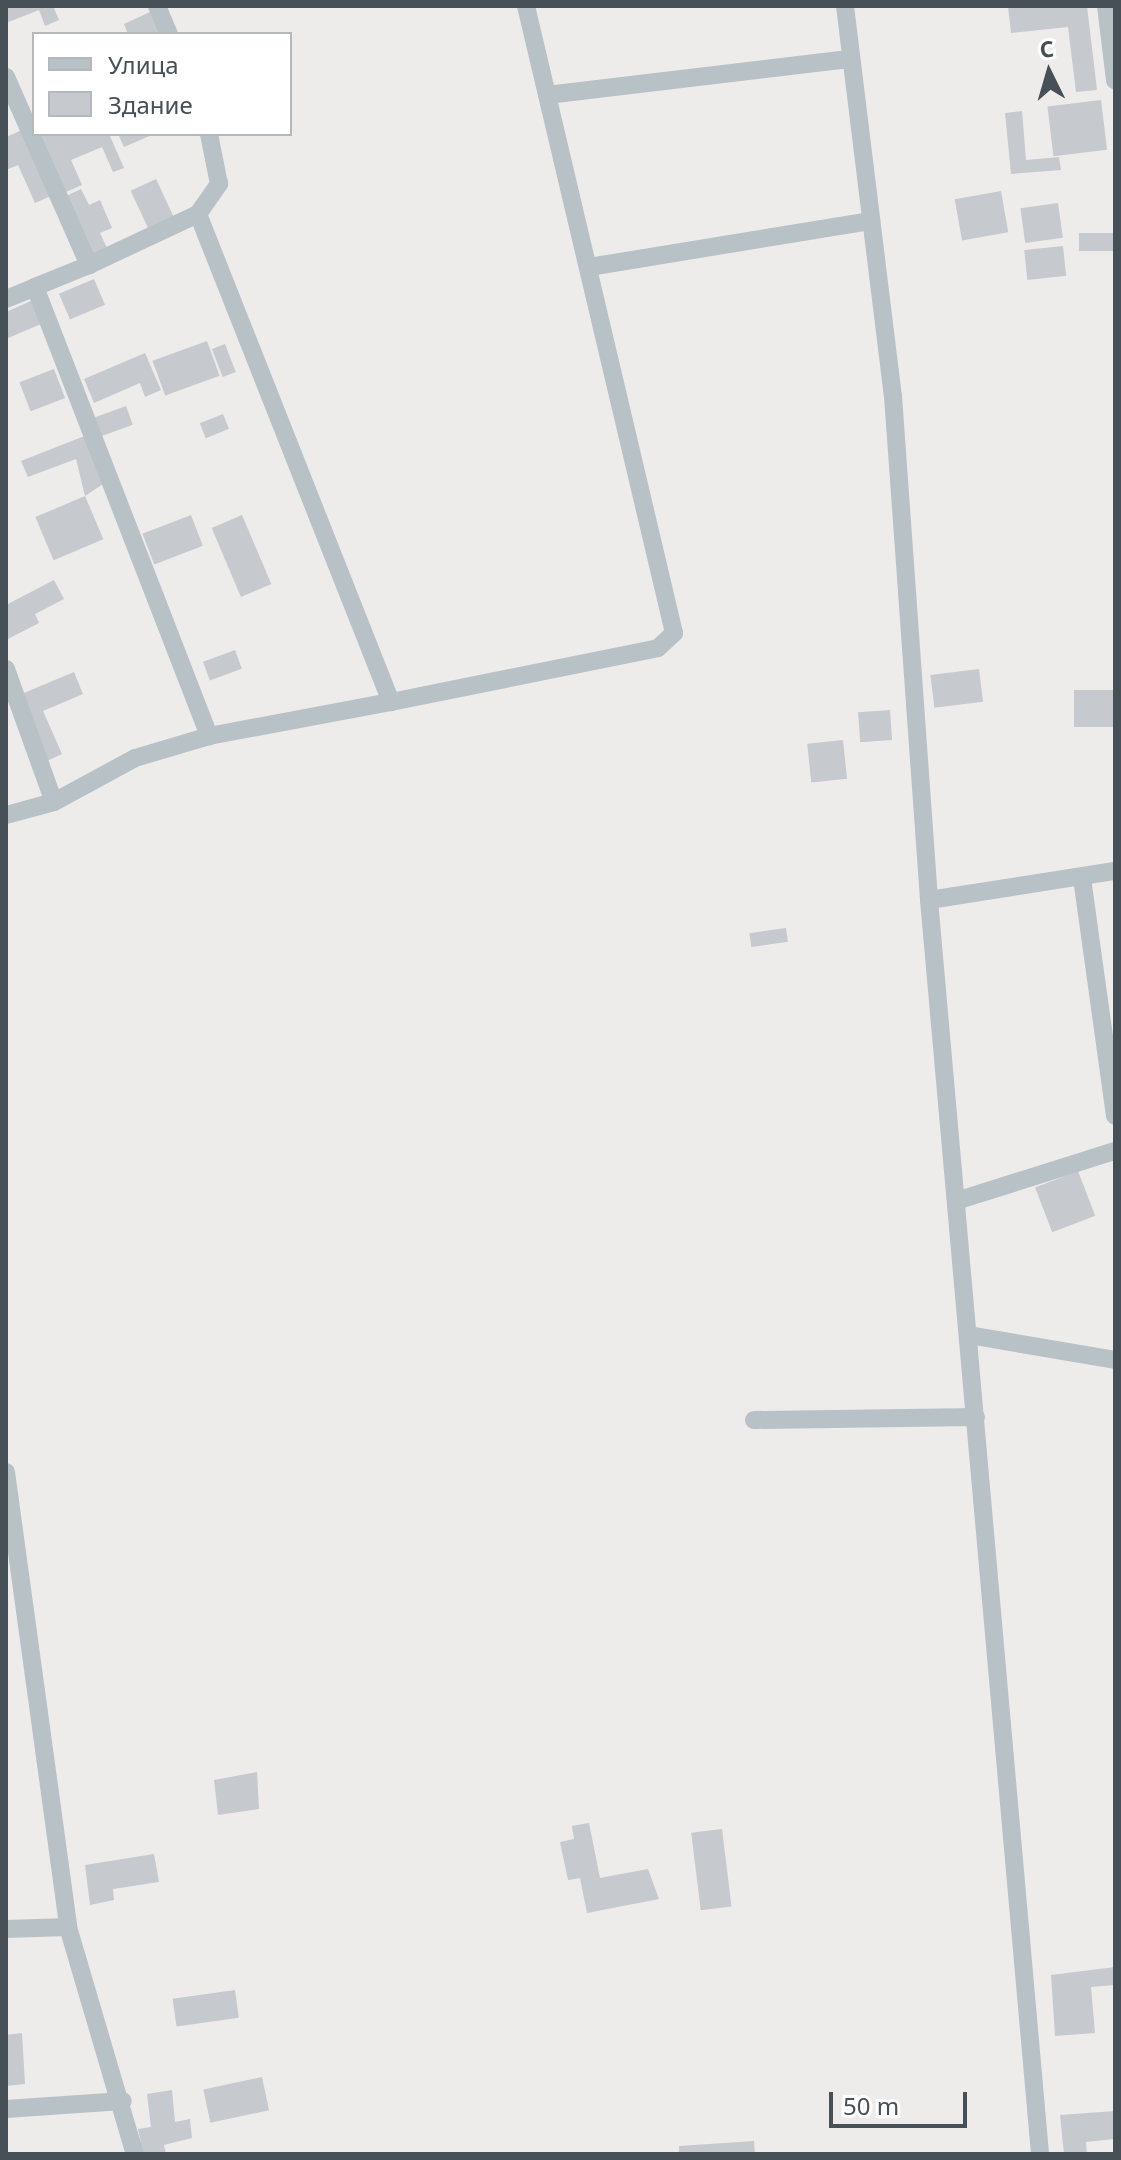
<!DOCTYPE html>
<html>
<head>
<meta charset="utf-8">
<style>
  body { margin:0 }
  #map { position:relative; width:1121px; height:2160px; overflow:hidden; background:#eeebeb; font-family:"Noto Sans",sans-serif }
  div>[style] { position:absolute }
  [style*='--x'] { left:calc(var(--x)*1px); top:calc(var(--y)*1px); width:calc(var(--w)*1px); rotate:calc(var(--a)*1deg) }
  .building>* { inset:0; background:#c6c9ce; transform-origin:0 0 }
  .minor>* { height:18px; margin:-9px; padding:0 9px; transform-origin:9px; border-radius:9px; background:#b8c1c6 }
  span { translate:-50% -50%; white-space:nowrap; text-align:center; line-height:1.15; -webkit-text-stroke:6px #fff; paint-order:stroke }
  .frame { position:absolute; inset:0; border:8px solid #465056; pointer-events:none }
  .legend { position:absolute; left:32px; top:32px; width:260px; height:104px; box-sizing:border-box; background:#fff; border:2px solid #b5b9bb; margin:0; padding:10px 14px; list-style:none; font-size:24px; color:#465056 }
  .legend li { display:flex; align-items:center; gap:16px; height:40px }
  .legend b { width:40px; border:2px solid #b5b9bb }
  .north { position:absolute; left:1009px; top:32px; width:80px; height:80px; -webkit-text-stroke:6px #fff; paint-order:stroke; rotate:355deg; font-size:22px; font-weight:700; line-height:32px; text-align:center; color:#465056 }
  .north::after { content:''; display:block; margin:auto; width:28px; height:36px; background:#465056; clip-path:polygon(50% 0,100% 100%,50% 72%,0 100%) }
  .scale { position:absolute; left:829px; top:2092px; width:138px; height:36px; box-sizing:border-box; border:4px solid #465056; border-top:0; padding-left:10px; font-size:24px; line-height:28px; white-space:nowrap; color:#465056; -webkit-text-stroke:6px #fff; paint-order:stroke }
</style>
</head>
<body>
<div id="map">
  <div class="building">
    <div style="clip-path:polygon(6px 6px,53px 6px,59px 20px,45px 26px,39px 10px,6px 23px)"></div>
    <div style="clip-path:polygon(1087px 6px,1097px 90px,1076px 92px,1068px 27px,1011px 33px,1008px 7px)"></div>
    <div style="clip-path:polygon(152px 11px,162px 32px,128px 34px,124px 24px)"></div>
    <div style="left:1101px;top:100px;width:50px;height:54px;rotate:83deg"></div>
    <div style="clip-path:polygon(1022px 111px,1026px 160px,1059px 157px,1061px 170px,1011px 174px,1005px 113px)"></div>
    <div style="clip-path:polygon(22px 130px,51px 196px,35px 203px,18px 165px,6px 170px,6px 137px)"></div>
    <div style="clip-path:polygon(41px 134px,109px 134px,124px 168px,113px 172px,102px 147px,71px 160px,82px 185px,66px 192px)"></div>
    <div style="clip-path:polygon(118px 134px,154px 134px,124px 147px)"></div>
    <div style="left:156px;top:179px;width:45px;height:28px;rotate:65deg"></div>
    <div style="clip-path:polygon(81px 189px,89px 205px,100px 200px,112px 228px,100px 233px,108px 250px,93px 256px,66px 196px)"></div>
    <div style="left:1001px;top:191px;width:42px;height:47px;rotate:80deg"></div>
    <div style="left:1058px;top:203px;width:35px;height:38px;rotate:82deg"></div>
    <div style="left:1115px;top:233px;width:18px;height:36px;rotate:90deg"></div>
    <div style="left:1063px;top:246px;width:30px;height:39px;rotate:84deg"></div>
    <div style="left:94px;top:279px;width:28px;height:38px;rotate:67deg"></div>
    <div style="clip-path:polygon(31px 301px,41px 324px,6px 339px,6px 312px)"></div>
    <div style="left:207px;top:341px;width:37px;height:58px;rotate:70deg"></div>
    <div style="left:225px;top:344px;width:30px;height:14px;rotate:69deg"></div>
    <div style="clip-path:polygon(145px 353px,161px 390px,145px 397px,140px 383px,94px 403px,84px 379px)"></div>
    <div style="left:54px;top:369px;width:31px;height:37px;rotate:69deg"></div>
    <div style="left:126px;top:406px;width:20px;height:33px;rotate:70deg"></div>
    <div style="left:223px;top:414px;width:16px;height:25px;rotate:68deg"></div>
    <div style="clip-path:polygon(87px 435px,106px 482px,85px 496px,76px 459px,28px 477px,21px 461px)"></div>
    <div style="left:85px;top:496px;width:47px;height:54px;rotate:67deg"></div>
    <div style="left:191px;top:515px;width:33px;height:52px;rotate:69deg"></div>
    <div style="left:242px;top:515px;width:75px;height:33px;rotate:67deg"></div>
    <div style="clip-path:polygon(54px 580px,64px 599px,35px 614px,39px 623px,6px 640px,6px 605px)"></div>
    <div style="left:235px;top:650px;width:20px;height:34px;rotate:70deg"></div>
    <div style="left:979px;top:669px;width:33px;height:49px;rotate:83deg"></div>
    <div style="clip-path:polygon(74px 672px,83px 694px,43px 711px,62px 754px,47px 761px,19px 695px)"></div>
    <div style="left:1115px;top:690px;width:37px;height:41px;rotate:90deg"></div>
    <div style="left:890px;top:710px;width:30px;height:32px;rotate:86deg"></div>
    <div style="left:843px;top:740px;width:39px;height:36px;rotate:84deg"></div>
    <div style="left:786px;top:928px;width:14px;height:37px;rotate:82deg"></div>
    <div style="left:1078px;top:1171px;width:48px;height:46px;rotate:69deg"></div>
    <div style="clip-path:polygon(257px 1772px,259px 1809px,218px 1815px,214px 1780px)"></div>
    <div style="clip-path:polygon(589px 1823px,600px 1878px,648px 1869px,659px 1899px,587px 1913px,580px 1878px,568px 1880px,560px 1842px,574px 1839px,572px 1826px)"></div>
    <div style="left:722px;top:1829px;width:78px;height:31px;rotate:83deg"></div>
    <div style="clip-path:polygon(154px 1854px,159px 1882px,113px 1889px,114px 1900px,90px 1905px,85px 1865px)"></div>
    <div style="clip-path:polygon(1115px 1967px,1115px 1985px,1091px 1987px,1095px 2033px,1055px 2036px,1051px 1975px)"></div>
    <div style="left:235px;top:1990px;width:28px;height:63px;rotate:82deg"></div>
    <div style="clip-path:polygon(22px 2033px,25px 2084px,6px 2086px,6px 2035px)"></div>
    <div style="left:262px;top:2077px;width:34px;height:60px;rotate:78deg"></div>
    <div style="clip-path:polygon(172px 2090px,175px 2122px,190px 2119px,192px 2138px,164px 2145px,166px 2154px,143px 2154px,138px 2129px,151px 2127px,147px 2094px)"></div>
    <div style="clip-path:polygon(1115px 2111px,1115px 2139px,1086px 2142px,1087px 2154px,1064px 2154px,1060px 2115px)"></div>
    <div style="clip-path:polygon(754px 2141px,755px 2154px,679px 2154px,679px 2146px)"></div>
  </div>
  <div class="minor">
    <div style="--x:157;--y:6;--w:30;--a:67"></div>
    <div style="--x:845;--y:6;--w:393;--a:83"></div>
    <div style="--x:893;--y:396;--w:505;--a:85.91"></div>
    <div style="--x:929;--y:900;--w:1259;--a:84.94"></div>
    <div style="--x:1106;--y:6;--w:75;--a:83.1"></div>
    <div style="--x:6;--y:77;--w:206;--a:66.2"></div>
    <div style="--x:89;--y:265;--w:120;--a:-25.1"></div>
    <div style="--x:198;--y:214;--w:525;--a:68.42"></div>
    <div style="--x:391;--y:702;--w:272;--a:-11.4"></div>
    <div style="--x:658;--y:648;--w:22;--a:-43"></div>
    <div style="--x:674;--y:633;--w:644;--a:-103.28"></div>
    <div style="--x:547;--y:95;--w:306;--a:-6.8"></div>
    <div style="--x:198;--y:214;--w:37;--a:-55"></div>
    <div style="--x:219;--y:184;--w:51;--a:-101.3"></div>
    <div style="--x:89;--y:265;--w:58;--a:157.8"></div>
    <div style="--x:35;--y:287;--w:482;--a:68.8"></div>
    <div style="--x:209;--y:736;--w:185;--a:-10.6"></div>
    <div style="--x:589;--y:267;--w:286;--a:-9.3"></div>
    <div style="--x:6;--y:299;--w:31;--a:-22"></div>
    <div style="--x:6;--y:669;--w:141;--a:70.2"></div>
    <div style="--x:54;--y:802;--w:50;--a:164.8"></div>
    <div style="--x:54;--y:802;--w:92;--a:-28.5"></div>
    <div style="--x:135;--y:758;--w:77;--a:-16.6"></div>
    <div style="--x:1082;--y:878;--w:240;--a:82.1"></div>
    <div style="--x:929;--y:900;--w:188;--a:-8.9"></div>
    <div style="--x:956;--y:1201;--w:167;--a:-17.5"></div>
    <div style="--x:969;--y:1335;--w:148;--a:9.7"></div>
    <div style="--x:754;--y:1420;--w:222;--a:-0.8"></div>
    <div style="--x:6;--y:1472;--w:459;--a:82.2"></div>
    <div style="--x:68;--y:1927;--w:237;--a:73.6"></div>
    <div style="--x:6;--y:1929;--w:62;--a:-1.8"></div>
    <div style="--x:6;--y:2109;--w:117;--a:-3.9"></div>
  </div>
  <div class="frame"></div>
  <ul class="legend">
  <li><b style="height:10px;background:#b8c1c6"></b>Улица</li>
  <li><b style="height:22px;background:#c6c9ce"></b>Здание</li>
  </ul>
  <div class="north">С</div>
  <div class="scale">50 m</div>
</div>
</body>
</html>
